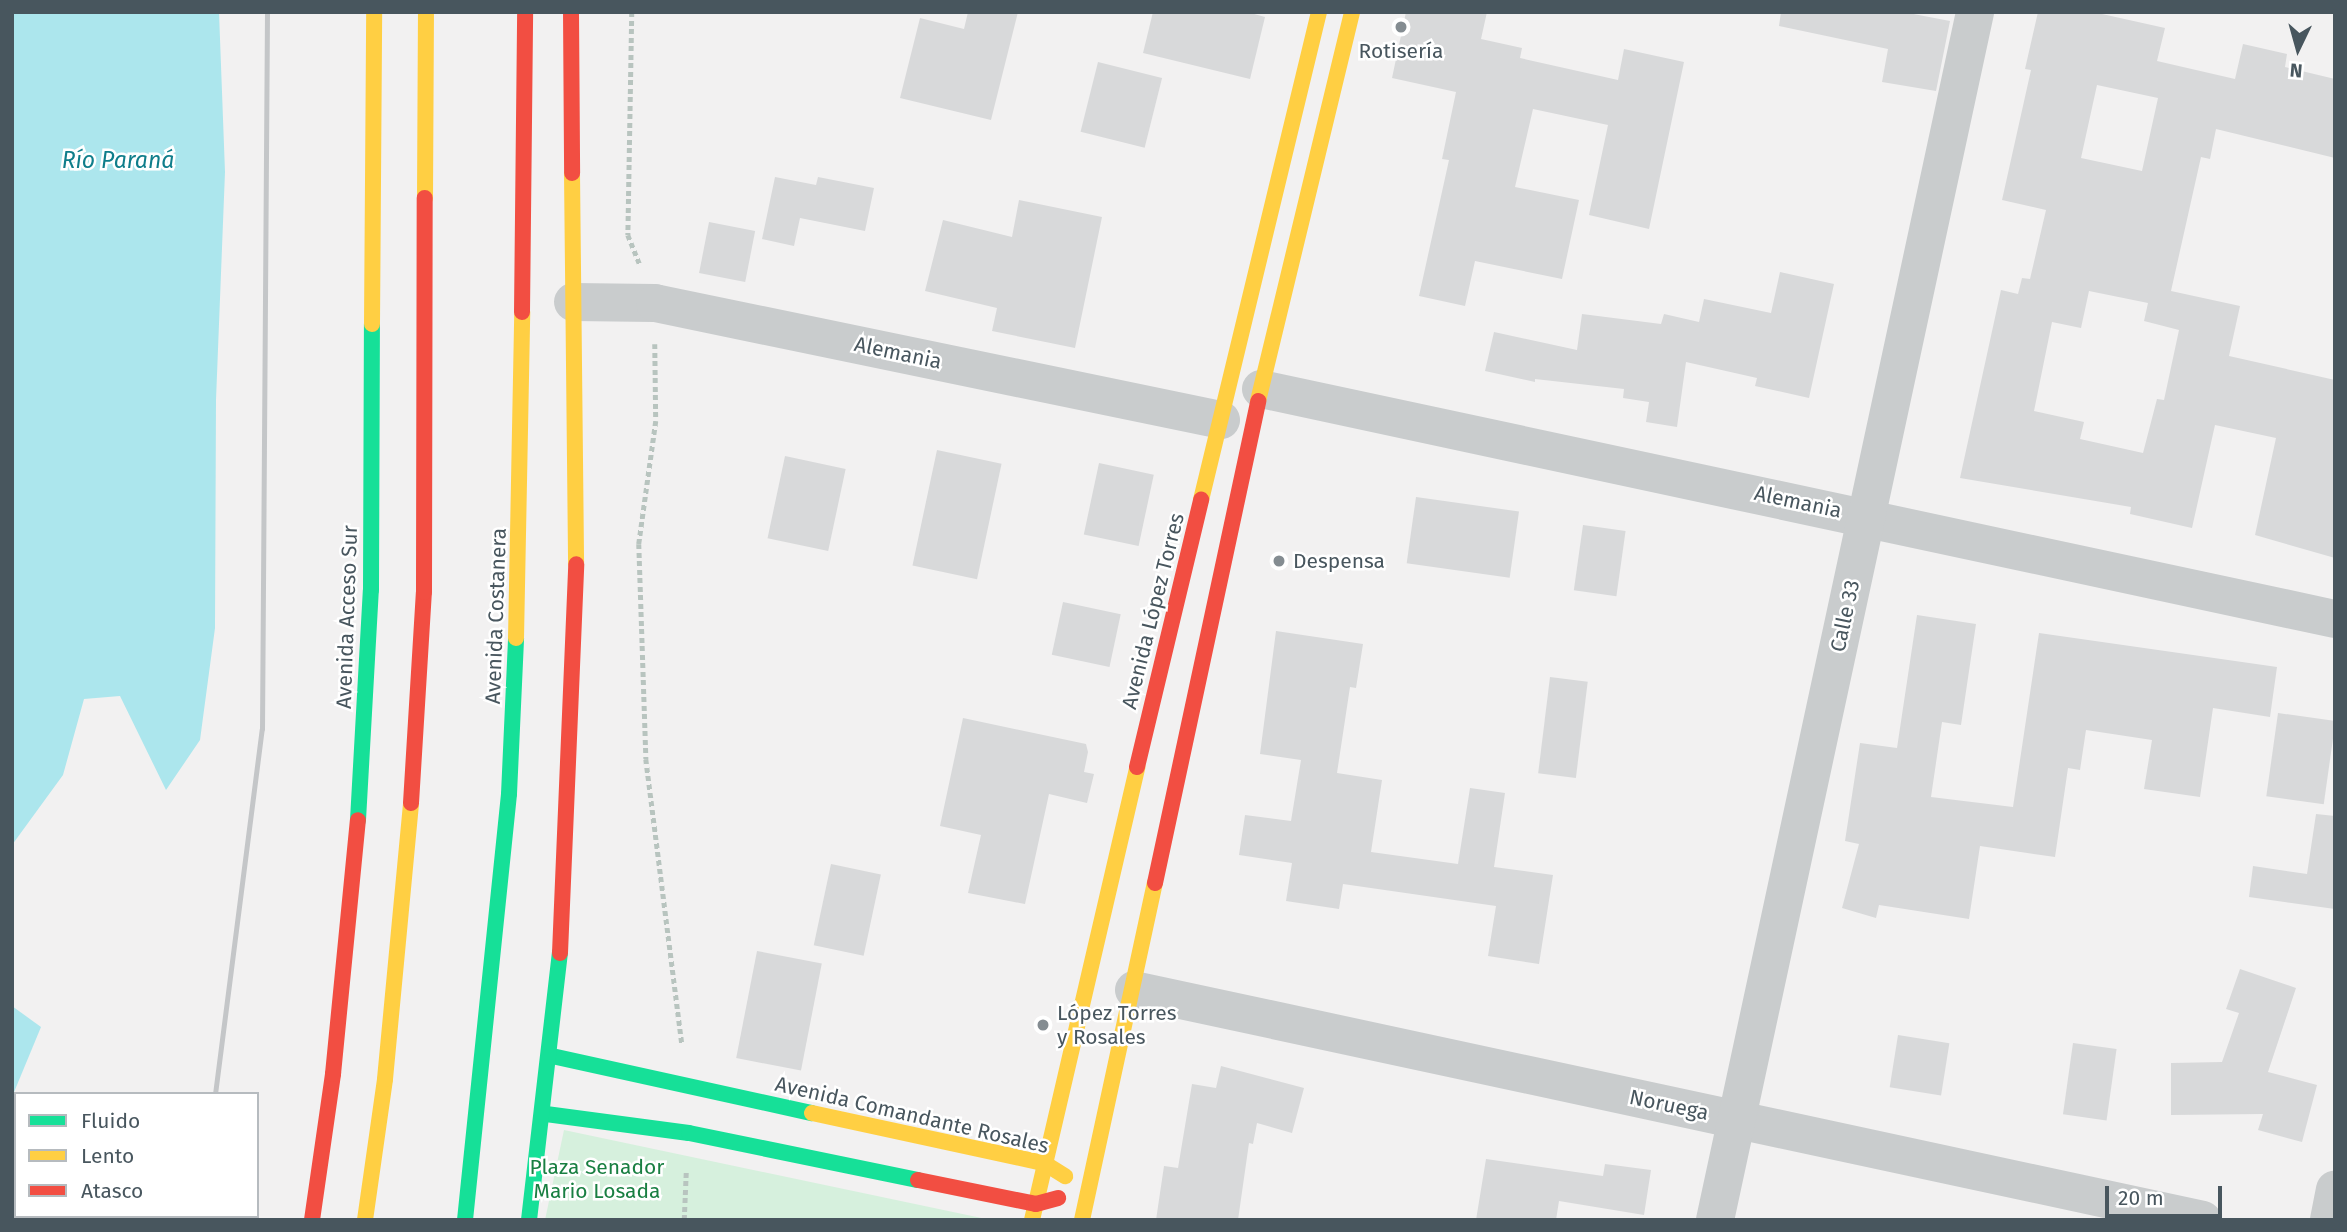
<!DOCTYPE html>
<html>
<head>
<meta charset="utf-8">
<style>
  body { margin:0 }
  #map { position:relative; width:2347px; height:1232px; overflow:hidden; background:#f2f1f1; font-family:"Fira Sans",sans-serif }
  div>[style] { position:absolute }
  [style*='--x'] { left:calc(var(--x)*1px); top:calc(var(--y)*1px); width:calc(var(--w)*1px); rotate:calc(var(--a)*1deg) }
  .green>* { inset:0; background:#d6f0dd }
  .water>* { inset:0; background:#ace6ed }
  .building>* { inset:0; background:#d8d9da; transform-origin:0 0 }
  .path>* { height:4.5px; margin-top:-2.25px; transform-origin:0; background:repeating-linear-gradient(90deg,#b8c4bf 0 5px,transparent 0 8.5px) }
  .street>* { height:38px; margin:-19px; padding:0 19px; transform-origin:19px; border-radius:19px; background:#c9cccd }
  .fast>* { height:16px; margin:-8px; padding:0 8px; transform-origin:8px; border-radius:8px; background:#16e098 }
  .slow>* { height:16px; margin:-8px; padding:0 8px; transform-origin:8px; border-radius:8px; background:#ffcf43 }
  .jam>* { height:16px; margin:-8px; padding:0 8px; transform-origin:8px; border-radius:8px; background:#f24e42 }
  .rail>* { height:5px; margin:-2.5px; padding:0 2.5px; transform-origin:2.5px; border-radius:2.5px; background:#c4c6c8 }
  .dots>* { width:19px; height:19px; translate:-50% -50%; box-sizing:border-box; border:4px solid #fff; border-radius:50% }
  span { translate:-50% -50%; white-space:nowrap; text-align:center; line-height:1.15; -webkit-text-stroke:5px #fff; paint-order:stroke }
  .poi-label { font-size:21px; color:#48565e }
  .left { translate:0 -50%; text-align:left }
  .street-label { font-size:21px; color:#48565e }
  .park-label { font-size:21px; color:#197f42 }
  .water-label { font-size:23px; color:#0f7e8b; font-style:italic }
  .frame { position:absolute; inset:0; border:14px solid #48565e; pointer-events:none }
  .legend { position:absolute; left:14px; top:1092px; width:245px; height:126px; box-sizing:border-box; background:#fff; border:2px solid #b6bbbf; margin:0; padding:9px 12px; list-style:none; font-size:21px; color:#48565e }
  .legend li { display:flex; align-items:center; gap:14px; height:35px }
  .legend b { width:35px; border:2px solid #b6bbbf }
  .north { position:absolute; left:2263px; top:14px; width:70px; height:70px; -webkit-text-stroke:5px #fff; paint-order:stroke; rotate:185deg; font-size:19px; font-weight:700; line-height:28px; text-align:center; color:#48565e }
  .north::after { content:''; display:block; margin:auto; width:24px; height:32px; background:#48565e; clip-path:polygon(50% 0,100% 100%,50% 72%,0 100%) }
  .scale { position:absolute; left:2105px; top:1186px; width:117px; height:32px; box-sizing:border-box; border:4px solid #48565e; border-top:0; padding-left:9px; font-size:21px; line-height:24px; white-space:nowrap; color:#48565e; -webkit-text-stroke:5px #fff; paint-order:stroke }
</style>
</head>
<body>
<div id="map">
  <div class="green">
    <div style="clip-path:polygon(564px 1130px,991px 1220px,545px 1220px)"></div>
  </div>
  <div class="water">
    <div style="clip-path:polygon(12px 12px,219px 12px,225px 172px,216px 400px,215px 628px,200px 740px,166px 790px,120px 696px,84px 699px,63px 775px,12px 845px)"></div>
    <div style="clip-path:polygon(12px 1006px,41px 1027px,12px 1097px)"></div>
  </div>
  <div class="building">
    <div style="clip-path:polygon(968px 12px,1018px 12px,991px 120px,900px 98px,920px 18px,964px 29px)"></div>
    <div style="clip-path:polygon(1153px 12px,1247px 12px,1265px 17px,1250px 79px,1143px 53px)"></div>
    <div style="clip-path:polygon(1406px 12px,1487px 12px,1481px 39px,1522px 48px,1520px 58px,1618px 80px,1624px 49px,1684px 62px,1649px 229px,1589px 215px,1608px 125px,1533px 109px,1515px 187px,1579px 200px,1562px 279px,1475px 261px,1465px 306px,1419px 296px,1449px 160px,1442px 159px,1456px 92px,1392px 78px)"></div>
    <div style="clip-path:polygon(1781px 12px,1903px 12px,1950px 21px,1936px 91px,1882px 82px,1888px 49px,1779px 26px)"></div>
    <div style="clip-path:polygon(evenodd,2038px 12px,2093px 12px,2165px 28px,2157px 61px,2235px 79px,2243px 44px,2287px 54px,2285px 67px,2335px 79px,2335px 158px,2216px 129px,2210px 159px,2201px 157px,2171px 291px,2240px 306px,2229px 356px,2335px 380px,2335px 558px,2255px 535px,2276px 438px,2215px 425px,2192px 528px,2130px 514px,2131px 507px,1960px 478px,2001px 290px,2018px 294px,2022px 278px,2030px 279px,2046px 210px,2002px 200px,2031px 70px,2025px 69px,2038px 12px,2097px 85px,2158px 98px,2142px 171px,2081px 158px,2097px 85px,2038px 12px,2089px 291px,2148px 303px,2144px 321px,2179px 330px,2164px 400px,2157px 399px,2143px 453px,2080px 439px,2084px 422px,2034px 411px,2052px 322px,2081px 328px,2089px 291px)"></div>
    <div style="left:1098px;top:62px;width:66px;height:72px;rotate:14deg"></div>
    <div style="clip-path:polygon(775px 177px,816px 185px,818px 177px,874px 188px,865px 231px,800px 218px,794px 246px,762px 239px)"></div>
    <div style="clip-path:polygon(1019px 200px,1102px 217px,1075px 348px,992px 331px,997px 308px,925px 291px,943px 220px,1012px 237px)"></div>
    <div style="left:709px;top:222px;width:47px;height:52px;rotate:11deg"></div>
    <div style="clip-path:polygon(1780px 272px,1834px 284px,1809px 398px,1755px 386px,1757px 378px,1686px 362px,1677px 427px,1646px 422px,1649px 402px,1623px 398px,1624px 389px,1535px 379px,1535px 382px,1485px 371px,1494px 332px,1577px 350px,1582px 314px,1661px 324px,1664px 314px,1699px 322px,1704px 299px,1771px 313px)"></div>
    <div style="left:937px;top:450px;width:66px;height:118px;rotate:12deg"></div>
    <div style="left:785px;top:456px;width:62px;height:84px;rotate:12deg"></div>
    <div style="left:1099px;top:463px;width:56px;height:73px;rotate:12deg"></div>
    <div style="left:1416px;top:497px;width:104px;height:67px;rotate:8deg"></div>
    <div style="left:1583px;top:525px;width:43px;height:66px;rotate:8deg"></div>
    <div style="left:1063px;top:602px;width:59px;height:54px;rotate:12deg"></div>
    <div style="clip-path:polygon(1917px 615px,1976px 624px,1961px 725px,1942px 722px,1931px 797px,2013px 807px,2039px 633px,2277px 667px,2270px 717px,2213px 708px,2200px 797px,2144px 789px,2152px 740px,2086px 730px,2080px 770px,2068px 768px,2055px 857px,1980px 846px,1969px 919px,1879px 905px,1876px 918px,1842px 908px,1859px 844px,1845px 841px,1860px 743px,1897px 748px)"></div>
    <div style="clip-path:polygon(1276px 631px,1363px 644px,1356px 688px,1350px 687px,1337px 773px,1382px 780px,1371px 852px,1458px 864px,1470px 788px,1505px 793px,1494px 867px,1553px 875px,1539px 964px,1488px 956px,1496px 906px,1343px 884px,1339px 909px,1286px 901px,1292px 863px,1239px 855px,1245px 815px,1291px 821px,1301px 760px,1260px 754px)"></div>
    <div style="left:1550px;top:677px;width:38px;height:97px;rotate:7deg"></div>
    <div style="left:2278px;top:713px;width:58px;height:84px;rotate:8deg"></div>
    <div style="clip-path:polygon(963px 718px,1086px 744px,1088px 752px,1084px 772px,1094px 774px,1087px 803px,1049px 794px,1025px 904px,968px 893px,981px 835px,940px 826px)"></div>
    <div style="clip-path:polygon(2316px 814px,2335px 816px,2335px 909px,2249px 897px,2253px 866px,2307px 874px)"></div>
    <div style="left:831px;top:864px;width:51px;height:83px;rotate:12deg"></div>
    <div style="left:757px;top:951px;width:66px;height:109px;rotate:11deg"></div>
    <div style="clip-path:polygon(2240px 969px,2296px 988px,2268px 1072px,2317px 1085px,2302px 1142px,2258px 1130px,2263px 1114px,2171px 1115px,2171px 1063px,2222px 1062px,2239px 1013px,2226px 1009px)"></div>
    <div style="left:1898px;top:1035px;width:52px;height:53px;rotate:9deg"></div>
    <div style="left:2073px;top:1043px;width:44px;height:72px;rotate:8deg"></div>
    <div style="clip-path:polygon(1221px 1066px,1304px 1088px,1292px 1133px,1257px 1123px,1253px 1144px,1249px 1143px,1238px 1220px,1156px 1220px,1164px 1166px,1178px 1168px,1192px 1084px,1216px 1088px)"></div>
    <div style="clip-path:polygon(1486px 1159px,1603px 1176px,1605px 1164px,1651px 1170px,1644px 1215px,1559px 1201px,1556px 1220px,1476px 1220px)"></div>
  </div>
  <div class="path">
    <div style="--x:632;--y:12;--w:223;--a:91"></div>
    <div style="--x:628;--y:235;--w:31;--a:68"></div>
    <div style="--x:655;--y:344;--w:77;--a:89.3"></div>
    <div style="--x:656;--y:421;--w:124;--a:97.9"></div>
    <div style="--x:639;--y:544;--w:215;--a:88.1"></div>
    <div style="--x:646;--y:759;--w:288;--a:82.8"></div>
    <div style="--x:684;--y:1220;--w:48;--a:-87.6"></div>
  </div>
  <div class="street">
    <div style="--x:573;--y:302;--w:82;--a:0.7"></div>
    <div style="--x:655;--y:303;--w:578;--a:11.68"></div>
    <div style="--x:1261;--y:389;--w:1098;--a:12.09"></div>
    <div style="--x:1134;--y:990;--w:1093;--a:12.14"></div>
    <div style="--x:1715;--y:1220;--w:1236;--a:-77.85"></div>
    <div style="--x:2329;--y:1220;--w:31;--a:-79"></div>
  </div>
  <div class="fast">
    <div style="--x:358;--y:820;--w:230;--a:-86.8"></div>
    <div style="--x:371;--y:590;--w:266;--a:-89.8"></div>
    <div style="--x:552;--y:1056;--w:266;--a:12.4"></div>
    <div style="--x:546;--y:1114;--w:144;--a:7.6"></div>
    <div style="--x:689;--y:1133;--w:234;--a:11.6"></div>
    <div style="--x:465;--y:1220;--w:428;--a:-84.1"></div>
    <div style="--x:509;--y:794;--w:156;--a:-87.4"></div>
    <div style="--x:529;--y:1220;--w:269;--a:-83.4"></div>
  </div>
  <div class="slow">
    <div style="--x:572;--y:173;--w:391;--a:89.4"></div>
    <div style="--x:425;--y:198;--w:186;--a:-89.7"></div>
    <div style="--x:372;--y:324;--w:312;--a:-89.6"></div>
    <div style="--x:1258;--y:401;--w:400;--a:-76.4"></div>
    <div style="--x:1201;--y:500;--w:502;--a:-76.41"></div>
    <div style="--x:516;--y:638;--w:326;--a:-88.9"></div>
    <div style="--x:812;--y:1113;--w:237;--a:12.2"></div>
    <div style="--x:1044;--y:1163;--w:25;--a:32"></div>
    <div style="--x:365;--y:1220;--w:142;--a:-81.9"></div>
    <div style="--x:385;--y:1079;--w:277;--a:-84.6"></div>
    <div style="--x:1032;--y:1220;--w:465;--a:-76.9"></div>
    <div style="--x:1082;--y:1220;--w:345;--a:-77.8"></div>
  </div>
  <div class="jam">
    <div style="--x:571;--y:12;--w:161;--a:89.6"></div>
    <div style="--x:522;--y:312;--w:300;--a:-89.4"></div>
    <div style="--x:1137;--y:767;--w:275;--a:-76.5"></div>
    <div style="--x:411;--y:803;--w:211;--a:-86.5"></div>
    <div style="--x:424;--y:592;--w:394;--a:-89.9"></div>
    <div style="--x:1155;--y:883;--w:493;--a:-77.9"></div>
    <div style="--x:560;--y:953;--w:389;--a:-87.6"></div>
    <div style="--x:918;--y:1180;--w:120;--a:11.5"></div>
    <div style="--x:1036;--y:1204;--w:23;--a:-15"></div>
    <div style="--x:312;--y:1220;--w:148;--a:-81.8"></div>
    <div style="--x:333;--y:1074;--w:255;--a:-84.4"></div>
  </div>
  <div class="rail">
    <div style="--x:215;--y:1094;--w:368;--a:-82.7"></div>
    <div style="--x:262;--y:729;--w:717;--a:-89.6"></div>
    <div style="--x:198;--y:1220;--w:4;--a:-76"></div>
  </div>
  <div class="dots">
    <div style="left:1401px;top:27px;background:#848c91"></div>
    <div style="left:1279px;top:561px;background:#848c91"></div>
    <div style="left:1043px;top:1025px;background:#848c91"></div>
  </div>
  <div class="poi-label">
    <span style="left:1401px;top:51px">Rotisería</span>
    <span class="left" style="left:1293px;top:561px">Despensa</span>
    <span class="left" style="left:1057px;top:1025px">López Torres<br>y Rosales</span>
  </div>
  <div class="street-label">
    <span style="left:898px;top:353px;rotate:12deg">Alemania</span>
    <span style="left:1798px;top:502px;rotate:12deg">Alemania</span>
    <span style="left:1153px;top:611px;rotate:-76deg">Avenida López Torres</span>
    <span style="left:496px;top:616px;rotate:-88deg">Avenida Costanera</span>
    <span style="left:1845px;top:616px;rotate:-78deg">Calle 33</span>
    <span style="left:347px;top:617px;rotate:-88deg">Avenida Acceso Sur</span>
    <span style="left:1669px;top:1105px;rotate:12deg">Noruega</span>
    <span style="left:912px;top:1115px;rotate:13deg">Avenida Comandante Rosales</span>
  </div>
  <div class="park-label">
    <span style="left:597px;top:1179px">Plaza Senador<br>Mario Losada</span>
  </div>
  <div class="water-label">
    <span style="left:118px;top:160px">Río Paraná</span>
  </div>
  <div class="frame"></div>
  <ul class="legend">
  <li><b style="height:9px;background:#16e098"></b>Fluido</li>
  <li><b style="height:9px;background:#ffcf43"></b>Lento</li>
  <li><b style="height:9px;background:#f24e42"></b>Atasco</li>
  </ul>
  <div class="north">N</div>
  <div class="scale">20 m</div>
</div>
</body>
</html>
